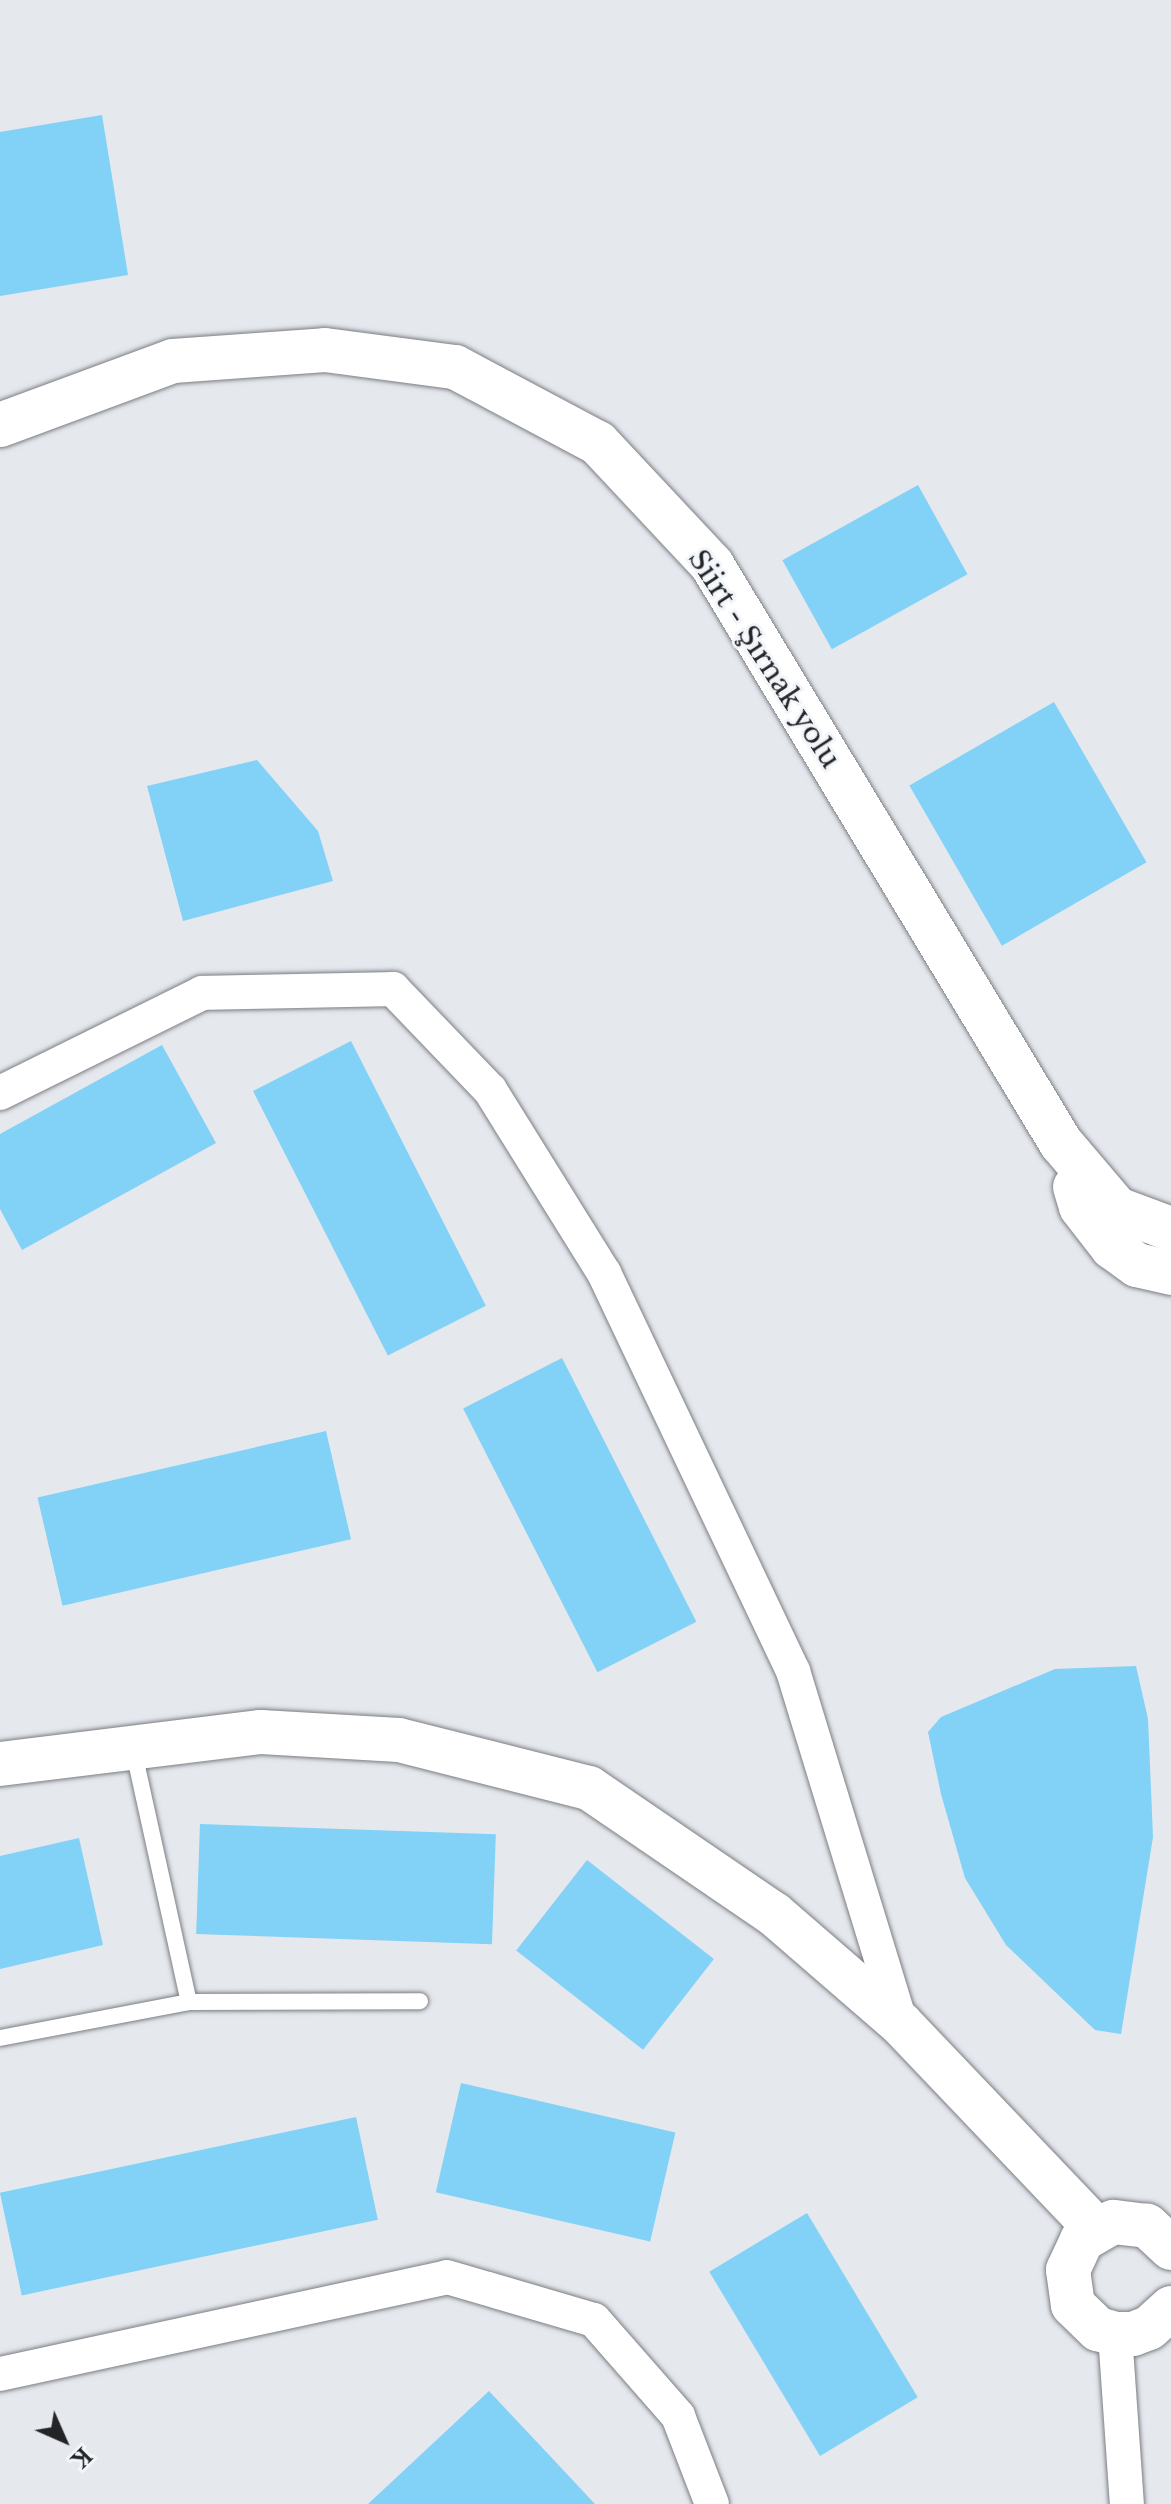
<!DOCTYPE html>
<html>
<head>
<meta charset="utf-8">
<style>
  body { margin:0 }
  #map { position:relative; width:1171px; height:2504px; overflow:hidden; background:#e5e8ed; font-family:"Libre Baskerville",serif }
  div>[style] { position:absolute }
  [style*='--x'] { left:calc(var(--x)*1px); top:calc(var(--y)*1px); width:calc(var(--w)*1px); rotate:calc(var(--a)*1deg) }
  .building>* { inset:0; background:#82d1f7; transform-origin:0 0 }
  .roads { filter:drop-shadow(0 0 2px #7b7e82) drop-shadow(0 0 2px #7b7e82) }
  .lane>* { height:16px; margin:-8px; padding:0 8px; transform-origin:8px; border-radius:8px; background:#fff }
  .street>* { height:34px; margin:-17px; padding:0 17px; transform-origin:17px; border-radius:17px; background:#fff }
  .secondary>* { height:44px; margin:-22px; padding:0 22px; transform-origin:22px; border-radius:22px; background:#fff }
  span { translate:-50% -50%; white-space:nowrap; text-align:center; line-height:1.15; -webkit-text-stroke:6px #f2f5fa; paint-order:stroke }
  .street-label { font-size:28px; color:#232426 }
  .north { position:absolute; left:24px; top:2400px; width:80px; height:80px; -webkit-text-stroke:6px #f2f5fa; paint-order:stroke; rotate:135deg; font-size:22px; font-weight:700; line-height:32px; text-align:center; color:#232426 }
  .north::after { content:''; display:block; margin:auto; width:28px; height:36px; background:#232426; clip-path:polygon(50% 0,100% 100%,50% 72%,0 100%) }
</style>
</head>
<body>
<div id="map">
  <div class="building">
    <div style="clip-path:polygon(102px 115px,128px 275px,0 296px,0 132px)"></div>
    <div style="left:918px;top:485px;width:102px;height:155px;rotate:61deg"></div>
    <div style="left:1054px;top:702px;width:185px;height:167px;rotate:60deg"></div>
    <div style="clip-path:polygon(257px 760px,318px 831px,333px 881px,183px 921px,147px 786px)"></div>
    <div style="left:351px;top:1041px;width:297px;height:110px;rotate:63deg"></div>
    <div style="clip-path:polygon(162px 1045px,216px 1143px,22px 1250px,0 1209px,0 1134px)"></div>
    <div style="left:562px;top:1358px;width:296px;height:111px;rotate:63deg"></div>
    <div style="left:326px;top:1431px;width:111px;height:296px;rotate:77deg"></div>
    <div style="clip-path:polygon(1136px 1666px,1148px 1719px,1153px 1837px,1121px 2034px,1095px 2030px,1006px 1945px,965px 1878px,941px 1794px,928px 1732px,941px 1717px,1055px 1669px)"></div>
    <div style="left:200px;top:1824px;width:296px;height:110px;rotate:2deg"></div>
    <div style="clip-path:polygon(79px 1838px,103px 1945px,0 1969px,0 1856px)"></div>
    <div style="left:587px;top:1860px;width:161px;height:115px;rotate:38deg"></div>
    <div style="left:461px;top:2083px;width:220px;height:112px;rotate:13deg"></div>
    <div style="left:356px;top:2117px;width:105px;height:364px;rotate:78deg"></div>
    <div style="left:807px;top:2213px;width:215px;height:114px;rotate:59deg"></div>
    <div style="clip-path:polygon(489px 2391px,595px 2504px,368px 2504px)"></div>
  </div>
  <div class="roads">
    <div class="lane">
      <div style="--x:133;--y:1748;--w:260;--a:77.6"></div>
      <div style="--x:0;--y:2038;--w:192;--a:-10.8"></div>
      <div style="--x:189;--y:2002;--w:231;--a:-0.2"></div>
    </div>
    <div class="street">
      <div style="--x:0;--y:1093;--w:225;--a:-26.3"></div>
      <div style="--x:202;--y:993;--w:191;--a:-1.2"></div>
      <div style="--x:393;--y:989;--w:140;--a:46.2"></div>
      <div style="--x:490;--y:1090;--w:216;--a:58.1"></div>
      <div style="--x:604;--y:1273;--w:441;--a:64.6"></div>
      <div style="--x:793;--y:1671;--w:369;--a:73"></div>
      <div style="--x:1115;--y:2334;--w:170;--a:86"></div>
      <div style="--x:0;--y:2374;--w:457;--a:-12.2"></div>
      <div style="--x:447;--y:2277;--w:153;--a:16.3"></div>
      <div style="--x:594;--y:2320;--w:128;--a:48.8"></div>
      <div style="--x:678;--y:2416;--w:94;--a:68.9"></div>
    </div>
    <div class="secondary">
      <div style="--x:0;--y:425;--w:184;--a:-20.3"></div>
      <div style="--x:173;--y:361;--w:152;--a:-4.1"></div>
      <div style="--x:325;--y:350;--w:131;--a:7.5"></div>
      <div style="--x:455;--y:367;--w:162;--a:28"></div>
      <div style="--x:598;--y:443;--w:167;--a:46.9"></div>
      <div style="--x:712;--y:565;--w:675;--a:58.88"></div>
      <div style="--x:1061;--y:1143;--w:87;--a:49.7"></div>
      <div style="--x:1117;--y:1209;--w:58;--a:20.3"></div>
      <div style="--x:1075;--y:1187;--w:21;--a:73"></div>
      <div style="--x:1081;--y:1207;--w:51;--a:52.2"></div>
      <div style="--x:1112;--y:1247;--w:31;--a:36"></div>
      <div style="--x:1137;--y:1265;--w:35;--a:13"></div>
      <div style="--x:0;--y:1764;--w:263;--a:-7"></div>
      <div style="--x:261;--y:1732;--w:138;--a:3.3"></div>
      <div style="--x:399;--y:1740;--w:196;--a:14.2"></div>
      <div style="--x:589;--y:1788;--w:224;--a:34.3"></div>
      <div style="--x:774;--y:1914;--w:168;--a:40.9"></div>
      <div style="--x:901;--y:2024;--w:283;--a:46.4"></div>
      <div style="--x:1171;--y:2248;--w:33;--a:-137"></div>
      <div style="--x:1147;--y:2226;--w:34;--a:-173"></div>
      <div style="--x:1113;--y:2222;--w:36;--a:150"></div>
      <div style="--x:1082;--y:2240;--w:33;--a:115"></div>
      <div style="--x:1068;--y:2270;--w:35;--a:82"></div>
      <div style="--x:1073;--y:2305;--w:35;--a:44"></div>
      <div style="--x:1098;--y:2329;--w:18;--a:16"></div>
      <div style="--x:1115;--y:2334;--w:18;--a:0"></div>
      <div style="--x:1133;--y:2334;--w:17;--a:-21"></div>
      <div style="--x:1149;--y:2328;--w:30;--a:-42"></div>
    </div>
  </div>
  <div class="street-label">
    <span style="left:764px;top:659px;rotate:57deg">Siirt - Şırnak yolu</span>
  </div>
  <div class="north">K</div>
</div>
</body>
</html>
